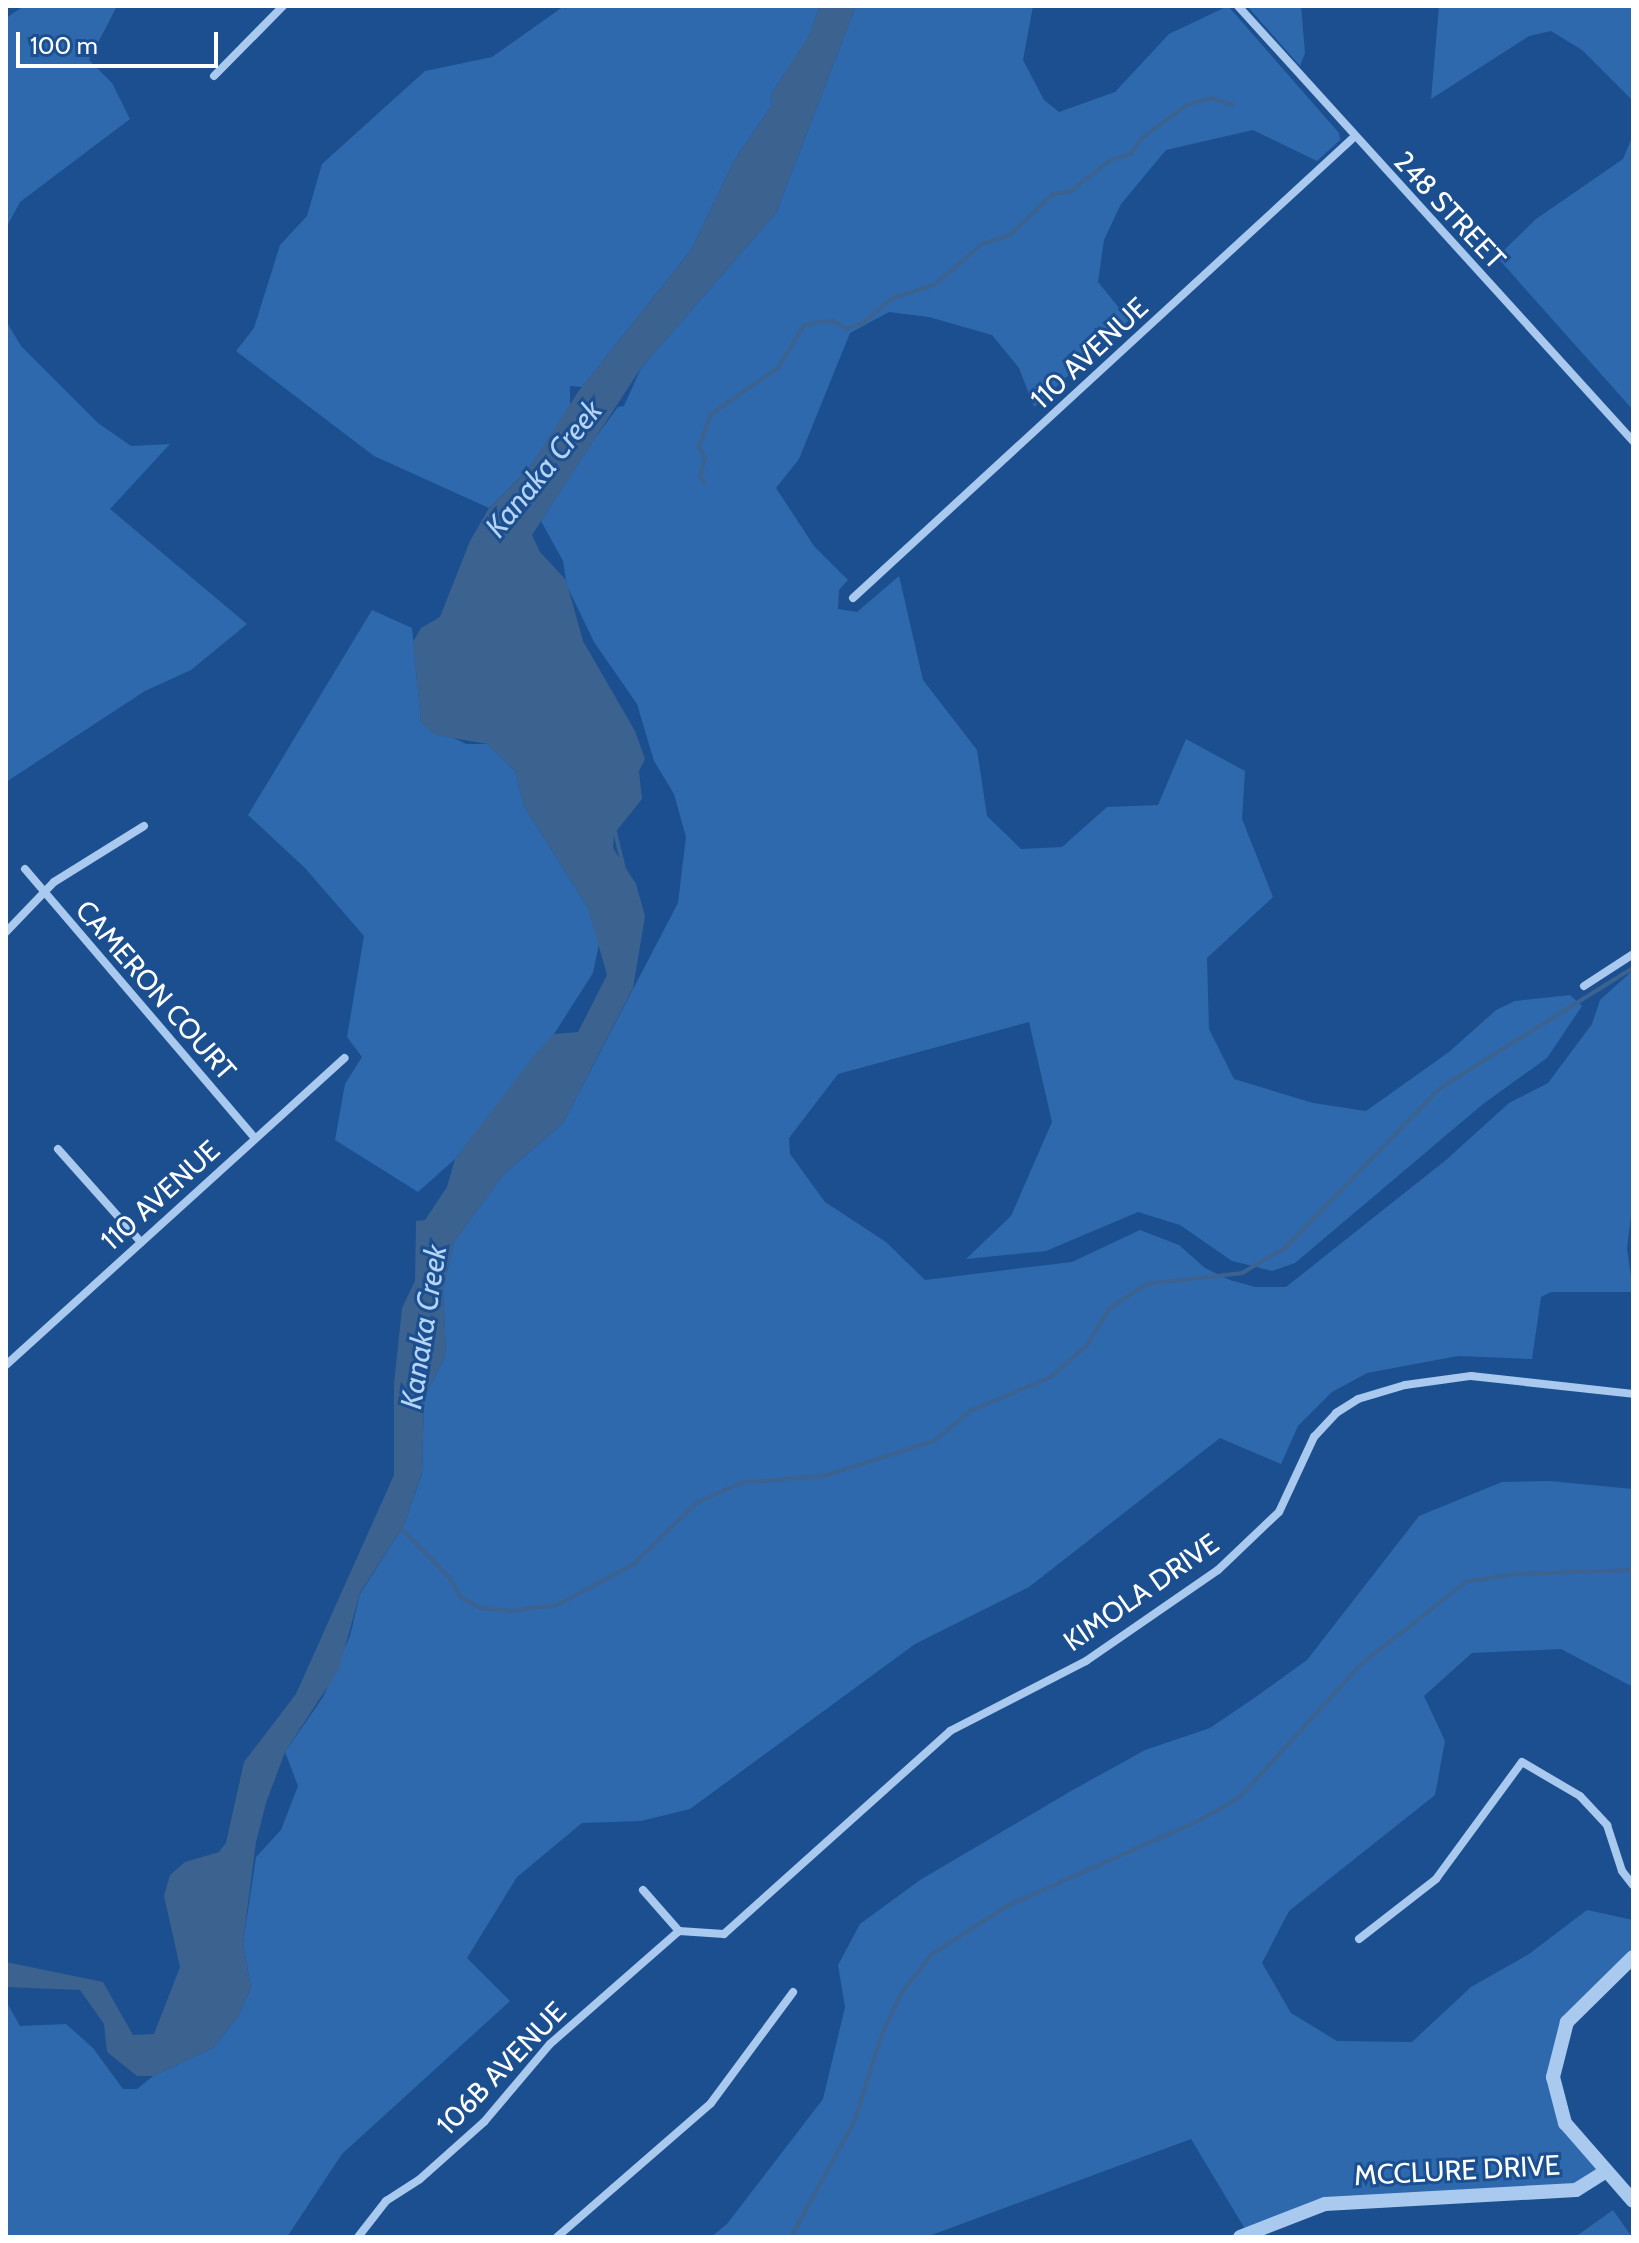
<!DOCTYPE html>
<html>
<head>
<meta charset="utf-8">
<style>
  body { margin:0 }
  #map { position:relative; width:1639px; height:2243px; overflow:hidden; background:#1b4f8f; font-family:Cabin,sans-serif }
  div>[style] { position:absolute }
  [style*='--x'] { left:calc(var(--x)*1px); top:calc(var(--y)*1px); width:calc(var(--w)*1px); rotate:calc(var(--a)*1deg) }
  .green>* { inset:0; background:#2e69ad }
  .water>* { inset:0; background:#3c6290 }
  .stream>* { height:4px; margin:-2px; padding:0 2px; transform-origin:2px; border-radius:2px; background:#3c6290 }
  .minor>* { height:8px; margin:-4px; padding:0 4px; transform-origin:4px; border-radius:4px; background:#a9c9ee }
  .tertiary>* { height:14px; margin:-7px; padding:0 7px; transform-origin:7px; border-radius:7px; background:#a9c9ee }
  span { translate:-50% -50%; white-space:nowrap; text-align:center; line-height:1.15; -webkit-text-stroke:6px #1b4f8f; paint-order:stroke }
  .street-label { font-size:28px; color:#fff }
  .water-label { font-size:30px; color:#b5d3f5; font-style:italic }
  .frame { position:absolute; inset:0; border:8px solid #fff; pointer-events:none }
  .scale { position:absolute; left:16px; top:32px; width:202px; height:36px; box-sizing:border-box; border:4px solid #fff; border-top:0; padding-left:10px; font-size:24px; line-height:28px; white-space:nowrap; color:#fff; -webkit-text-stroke:6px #1b4f8f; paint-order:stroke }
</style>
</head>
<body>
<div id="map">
  <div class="green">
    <div style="clip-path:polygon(24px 6px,117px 6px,89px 60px,112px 83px,130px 119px,20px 202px,6px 228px,6px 18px)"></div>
    <div style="clip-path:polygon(564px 6px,820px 6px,808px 38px,771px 94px,772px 105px,734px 161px,691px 250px,582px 387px,570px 386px,570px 407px,529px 468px,489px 508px,374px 456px,236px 351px,254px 328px,280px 245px,307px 216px,322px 164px,425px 71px,492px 57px)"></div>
    <div style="clip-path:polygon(856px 6px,1033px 6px,1023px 60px,1044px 100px,1059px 112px,1115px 92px,1169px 34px,1228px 6px,1339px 133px,1340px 140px,1317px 161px,1253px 130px,1166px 150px,1121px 204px,1104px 240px,1098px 282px,1129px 320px,1034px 407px,1019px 368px,992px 335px,929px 317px,889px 312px,850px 333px,799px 459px,776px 488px,814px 546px,848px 580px,839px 590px,838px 609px,857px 612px,899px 576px,923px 680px,977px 750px,987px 816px,1021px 849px,1062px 847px,1107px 807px,1158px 805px,1186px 739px,1245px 771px,1242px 819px,1273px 897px,1207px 958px,1209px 1029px,1234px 1079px,1313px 1103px,1366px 1111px,1449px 1052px,1496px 1010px,1515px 1001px,1570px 995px,1582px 1006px,1547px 1058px,1483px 1104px,1295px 1263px,1272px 1271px,1232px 1261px,1180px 1225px,1138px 1212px,1046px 1251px,966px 1259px,1011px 1216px,1052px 1122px,1029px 1022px,838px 1074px,789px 1138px,790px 1154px,825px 1202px,886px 1242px,925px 1280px,1072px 1262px,1140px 1230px,1179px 1245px,1205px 1268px,1230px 1280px,1255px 1287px,1286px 1287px,1446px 1160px,1509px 1103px,1548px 1083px,1592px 1024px,1600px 1000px,1633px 970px,1633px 1201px,1627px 1248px,1633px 1292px,1551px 1292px,1541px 1297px,1532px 1359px,1458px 1356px,1367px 1373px,1332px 1392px,1298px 1426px,1281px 1464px,1220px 1438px,1029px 1587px,915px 1644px,690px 1809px,641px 1821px,582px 1823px,517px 1877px,467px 1958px,510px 2001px,342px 2154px,287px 2237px,6px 2237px,6px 2001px,20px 2026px,66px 2024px,93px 2048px,123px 2089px,137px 2089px,153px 2076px,213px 2048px,238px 2017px,251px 1988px,243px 1943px,256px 1857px,281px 1830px,298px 1786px,285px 1752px,323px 1697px,350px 1636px,360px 1594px,404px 1525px,422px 1473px,424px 1398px,446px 1354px,443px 1289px,454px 1242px,503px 1175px,563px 1123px,678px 903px,686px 837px,674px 794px,654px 761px,637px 704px,594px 642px,567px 586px,563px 561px,541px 521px,593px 441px,618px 407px,624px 406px,641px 368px,776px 213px)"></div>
    <div style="clip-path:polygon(1247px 6px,1301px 6px,1305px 53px,1300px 66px)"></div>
    <div style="clip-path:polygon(1439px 6px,1633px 6px,1633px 101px,1582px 50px,1551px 31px,1529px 36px,1431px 99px)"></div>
    <div style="clip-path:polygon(1633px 135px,1633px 410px,1497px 257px,1536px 219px,1623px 159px)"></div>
    <div style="clip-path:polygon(6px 321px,21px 346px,98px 423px,131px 446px,170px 444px,110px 509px,247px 624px,191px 670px,145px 691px,6px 782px)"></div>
    <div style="clip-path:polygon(372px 610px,412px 628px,421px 722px,466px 744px,488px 744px,515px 771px,524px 806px,588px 908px,599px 944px,593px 973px,554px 1034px,455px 1159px,418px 1192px,335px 1140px,345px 1084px,362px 1057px,347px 1037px,364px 936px,305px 868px,248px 815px)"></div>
    <div style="clip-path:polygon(1550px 1481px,1633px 1489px,1633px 1687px,1561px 1649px,1472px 1653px,1424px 1696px,1445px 1741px,1435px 1795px,1289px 1911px,1262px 1963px,1291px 2013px,1337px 2041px,1412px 2042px,1471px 1987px,1529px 1954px,1587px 1910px,1633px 1920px,1633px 1957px,1574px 2013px,1555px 2098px,1606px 2171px,1583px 2188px,1363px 2200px,1248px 2234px,1191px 2139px,926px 2237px,711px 2237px,727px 2224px,823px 2099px,845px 2007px,838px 1965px,860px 1924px,920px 1880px,1071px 1791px,1145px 1750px,1210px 1728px,1257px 1696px,1307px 1660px,1419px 1516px,1502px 1482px)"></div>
    <div style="clip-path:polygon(1613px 2210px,1632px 2237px,1575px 2237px)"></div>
  </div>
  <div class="water">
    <div style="clip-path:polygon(820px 6px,856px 6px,776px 213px,641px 368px,532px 535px,540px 552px,566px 580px,583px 641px,635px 731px,645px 759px,639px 771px,642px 799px,614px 834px,613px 848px,636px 884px,645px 916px,633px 988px,563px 1123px,503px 1175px,454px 1242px,443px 1289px,446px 1354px,424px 1398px,422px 1472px,404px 1525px,360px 1593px,339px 1669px,285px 1752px,266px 1803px,256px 1842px,243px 1943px,251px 1988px,238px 2017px,213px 2048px,153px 2076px,137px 2076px,107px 2052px,104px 2024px,80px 1990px,6px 1987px,6px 1962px,103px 1982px,133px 2035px,154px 2034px,180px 1967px,164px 1896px,170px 1875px,185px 1862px,219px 1852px,226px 1843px,244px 1762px,296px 1694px,394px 1475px,394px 1384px,402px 1308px,415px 1281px,416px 1221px,425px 1220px,447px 1187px,455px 1159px,535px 1054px,554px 1034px,578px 1032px,607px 975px,588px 908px,524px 806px,515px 771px,488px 744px,435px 735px,421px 722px,413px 642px,421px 628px,440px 617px,470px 541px,489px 508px,529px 468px,578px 392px,691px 250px,734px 161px,772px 105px,771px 94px,808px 37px)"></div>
  </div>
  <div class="stream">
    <div style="--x:704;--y:482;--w:7;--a:-124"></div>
    <div style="--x:700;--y:476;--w:19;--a:-74"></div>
    <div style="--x:705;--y:458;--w:13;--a:-119"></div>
    <div style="--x:699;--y:447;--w:35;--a:-70"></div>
    <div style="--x:711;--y:414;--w:81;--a:-34.5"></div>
    <div style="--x:778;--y:368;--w:50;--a:-58.8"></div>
    <div style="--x:804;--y:325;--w:28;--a:-10"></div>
    <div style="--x:832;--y:320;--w:17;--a:31"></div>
    <div style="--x:847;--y:329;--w:17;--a:-21"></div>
    <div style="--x:863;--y:323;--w:39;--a:-40"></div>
    <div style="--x:893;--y:298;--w:43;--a:-17.6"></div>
    <div style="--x:934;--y:285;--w:63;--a:-40.5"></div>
    <div style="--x:982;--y:244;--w:29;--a:-18"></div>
    <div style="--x:1010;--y:235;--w:59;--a:-43.6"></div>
    <div style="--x:1053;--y:194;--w:18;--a:-9"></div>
    <div style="--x:1071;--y:191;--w:48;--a:-38.3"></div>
    <div style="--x:1109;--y:161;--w:23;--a:-18"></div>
    <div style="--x:1131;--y:154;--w:19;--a:-55"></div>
    <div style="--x:1142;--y:138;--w:56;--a:-36.3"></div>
    <div style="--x:1187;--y:105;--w:25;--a:-16"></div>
    <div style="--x:1211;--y:98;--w:23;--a:18"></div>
    <div style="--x:614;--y:828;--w:50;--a:76.2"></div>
    <div style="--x:400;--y:1527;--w:70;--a:45.6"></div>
    <div style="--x:449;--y:1577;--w:23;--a:61"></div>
    <div style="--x:460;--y:1597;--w:24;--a:28"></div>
    <div style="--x:481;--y:1608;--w:30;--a:6"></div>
    <div style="--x:511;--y:1611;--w:46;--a:-7.4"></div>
    <div style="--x:557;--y:1605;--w:87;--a:-28"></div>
    <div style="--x:634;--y:1564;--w:87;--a:-44.5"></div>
    <div style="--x:696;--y:1503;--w:49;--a:-24"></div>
    <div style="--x:741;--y:1483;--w:83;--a:-4.8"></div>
    <div style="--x:824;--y:1476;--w:115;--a:-17.7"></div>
    <div style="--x:934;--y:1441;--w:47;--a:-39.8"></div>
    <div style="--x:970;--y:1411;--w:88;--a:-22.8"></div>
    <div style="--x:1051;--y:1377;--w:48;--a:-41.6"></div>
    <div style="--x:1087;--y:1345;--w:42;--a:-58.6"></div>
    <div style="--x:1109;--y:1309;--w:45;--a:-34"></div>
    <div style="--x:1146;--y:1284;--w:97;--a:-6.5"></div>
    <div style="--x:1242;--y:1273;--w:50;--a:-30.2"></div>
    <div style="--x:1285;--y:1248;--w:223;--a:-45.9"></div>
    <div style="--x:1440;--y:1088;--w:227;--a:-31.9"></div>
    <div style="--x:791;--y:2237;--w:133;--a:-61.3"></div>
    <div style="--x:855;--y:2120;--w:90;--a:-72.6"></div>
    <div style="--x:882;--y:2034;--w:47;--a:-64.5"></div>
    <div style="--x:902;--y:1992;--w:48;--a:-51.7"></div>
    <div style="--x:932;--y:1954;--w:89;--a:-32.6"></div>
    <div style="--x:1007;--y:1906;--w:214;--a:-24"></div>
    <div style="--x:1202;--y:1819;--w:44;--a:-30.1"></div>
    <div style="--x:1240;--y:1797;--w:178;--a:-47.7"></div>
    <div style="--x:1360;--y:1665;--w:135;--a:-38.1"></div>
    <div style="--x:1466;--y:1582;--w:50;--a:-9.3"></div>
    <div style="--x:1515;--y:1574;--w:118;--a:-1.9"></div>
  </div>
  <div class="minor">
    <div style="--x:1238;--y:6;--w:588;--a:47.76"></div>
    <div style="--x:214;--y:76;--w:98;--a:-45.4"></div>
    <div style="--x:853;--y:598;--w:679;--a:-42.61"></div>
    <div style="--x:25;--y:869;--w:354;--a:49.5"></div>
    <div style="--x:6;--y:932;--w:69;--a:-46.2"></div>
    <div style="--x:54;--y:882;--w:106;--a:-31.9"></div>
    <div style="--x:1584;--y:986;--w:59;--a:-33.1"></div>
    <div style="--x:58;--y:1149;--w:125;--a:48.3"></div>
    <div style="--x:6;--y:1365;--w:457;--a:-42.2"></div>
    <div style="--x:643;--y:1890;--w:55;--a:48.7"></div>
    <div style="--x:679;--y:1931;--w:45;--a:3.8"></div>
    <div style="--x:724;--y:1934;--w:304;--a:-41.9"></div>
    <div style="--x:950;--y:1731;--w:153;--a:-27.2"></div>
    <div style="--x:1086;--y:1661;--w:160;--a:-34.6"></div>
    <div style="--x:1218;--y:1570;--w:84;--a:-43.6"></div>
    <div style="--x:1279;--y:1512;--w:83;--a:-65"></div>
    <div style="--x:1314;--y:1437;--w:33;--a:-47"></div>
    <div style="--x:1336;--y:1413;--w:26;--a:-32"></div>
    <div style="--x:1358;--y:1399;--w:49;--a:-16.6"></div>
    <div style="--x:1405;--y:1385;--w:67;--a:-7.8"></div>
    <div style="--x:1471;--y:1376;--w:163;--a:6.3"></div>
    <div style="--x:1359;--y:1939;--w:98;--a:-37.9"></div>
    <div style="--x:1436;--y:1879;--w:145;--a:-53.7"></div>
    <div style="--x:1522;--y:1762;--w:67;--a:30.4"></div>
    <div style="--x:1580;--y:1796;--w:40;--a:47"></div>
    <div style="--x:1607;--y:1825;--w:48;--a:71.9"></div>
    <div style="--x:1622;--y:1871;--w:18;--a:52"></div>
    <div style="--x:358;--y:2237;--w:46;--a:-52.1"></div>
    <div style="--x:386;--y:2201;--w:40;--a:-32.9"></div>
    <div style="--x:420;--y:2179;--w:86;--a:-41.7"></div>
    <div style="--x:484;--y:2122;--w:102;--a:-49.8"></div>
    <div style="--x:550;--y:2044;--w:171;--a:-41.2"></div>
    <div style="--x:557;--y:2237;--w:204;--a:-41"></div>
    <div style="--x:711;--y:2103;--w:138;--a:-53.5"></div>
  </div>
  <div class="tertiary">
    <div style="--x:1633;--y:1957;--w:93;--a:135.4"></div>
    <div style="--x:1567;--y:2022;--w:57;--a:104.3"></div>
    <div style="--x:1553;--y:2077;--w:48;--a:75.4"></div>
    <div style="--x:1565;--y:2123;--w:103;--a:48.9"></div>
    <div style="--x:1240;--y:2237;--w:91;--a:-21.2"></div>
    <div style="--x:1325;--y:2204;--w:251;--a:-3.2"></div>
    <div style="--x:1576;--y:2190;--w:36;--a:-32"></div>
  </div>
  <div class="street-label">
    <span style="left:1450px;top:210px;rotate:47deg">248 STREET</span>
    <span style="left:1089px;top:353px;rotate:-43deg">110 AVENUE</span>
    <span style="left:156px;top:990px;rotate:49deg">CAMERON COURT</span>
    <span style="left:160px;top:1195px;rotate:-42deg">110 AVENUE</span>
    <span style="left:1141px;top:1592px;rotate:-35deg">KIMOLA DRIVE</span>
    <span style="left:501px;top:2068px;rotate:-46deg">106B AVENUE</span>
    <span style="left:1457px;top:2170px;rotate:-3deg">MCCLURE DRIVE</span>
  </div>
  <div class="water-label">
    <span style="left:544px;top:469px;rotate:-51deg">Kanaka Creek</span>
    <span style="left:424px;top:1327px;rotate:-81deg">Kanaka Creek</span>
  </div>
  <div class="frame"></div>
  <div class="scale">100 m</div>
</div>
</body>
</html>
